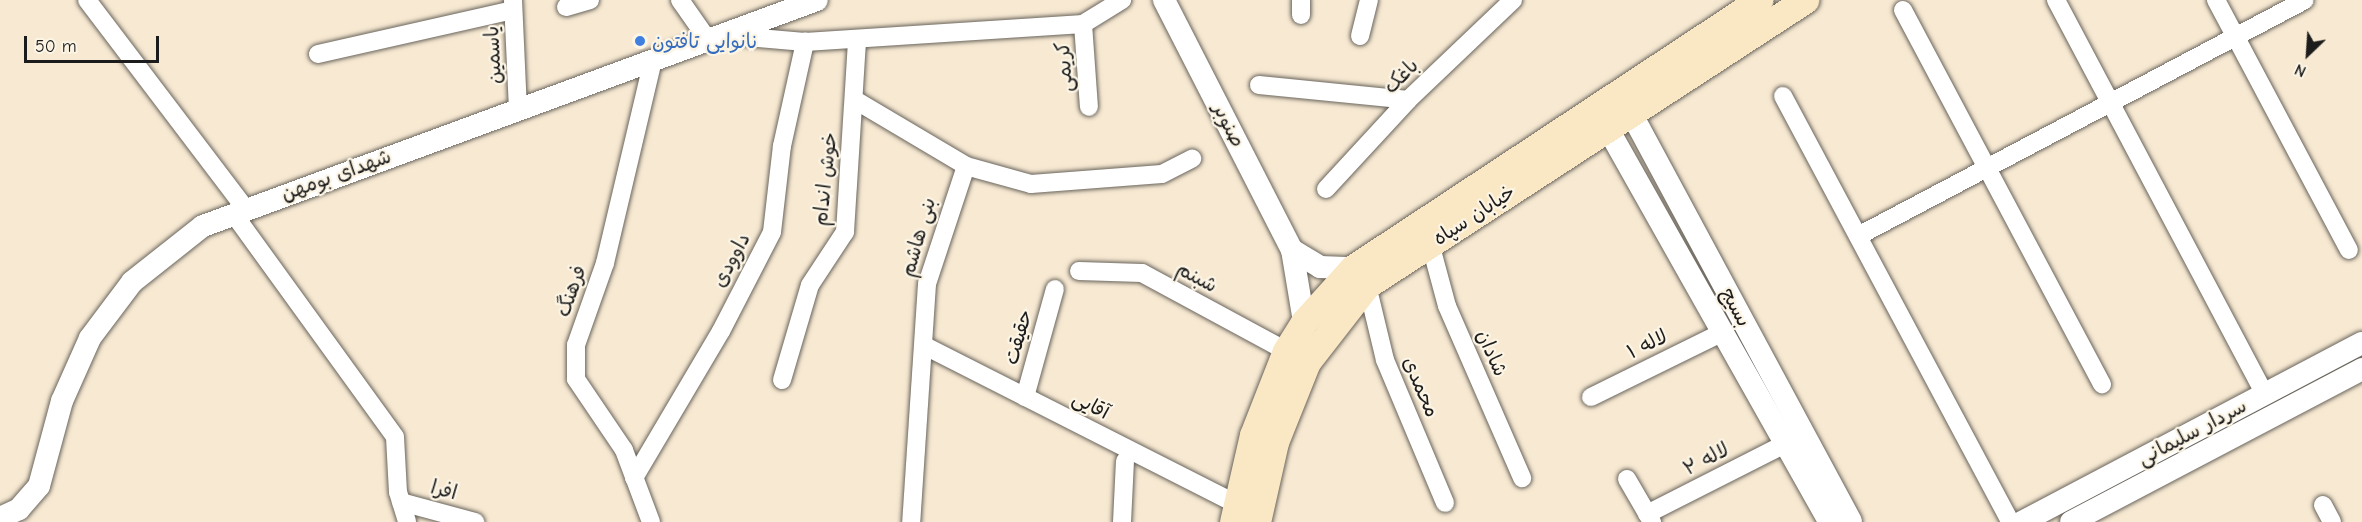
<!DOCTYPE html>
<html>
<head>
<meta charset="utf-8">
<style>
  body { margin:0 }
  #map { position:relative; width:2362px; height:522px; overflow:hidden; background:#f7e9d2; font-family:"Comic Neue","Playpen Sans Arabic",sans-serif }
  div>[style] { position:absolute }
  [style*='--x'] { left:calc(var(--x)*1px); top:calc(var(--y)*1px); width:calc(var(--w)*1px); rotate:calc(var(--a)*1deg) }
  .roads { filter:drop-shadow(0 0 2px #69645c) drop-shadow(0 0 2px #69645c) }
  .minor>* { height:18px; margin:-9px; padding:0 9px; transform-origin:9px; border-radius:9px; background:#fff }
  .tertiary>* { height:22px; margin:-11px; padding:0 11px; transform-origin:11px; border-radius:11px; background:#fff }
  .secondary>* { height:27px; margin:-13.5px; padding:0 13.5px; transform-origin:13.5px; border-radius:13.5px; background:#fae7c3 }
  .dots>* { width:16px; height:16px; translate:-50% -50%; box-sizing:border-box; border:3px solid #fcf5e5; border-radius:50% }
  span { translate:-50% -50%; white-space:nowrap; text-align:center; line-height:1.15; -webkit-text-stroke:4.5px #fcf5e5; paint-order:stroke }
  .shop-label { font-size:20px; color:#366cbe }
  .left { translate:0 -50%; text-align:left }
  .street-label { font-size:20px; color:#1c1c1c }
  .north { position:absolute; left:2278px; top:24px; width:60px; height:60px; -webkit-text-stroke:4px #fcf5e5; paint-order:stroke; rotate:205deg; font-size:16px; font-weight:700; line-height:24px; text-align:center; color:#1c1c1c }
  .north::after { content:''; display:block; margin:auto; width:21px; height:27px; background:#1c1c1c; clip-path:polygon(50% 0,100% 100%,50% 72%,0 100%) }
  .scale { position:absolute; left:24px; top:36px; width:135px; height:27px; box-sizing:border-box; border:3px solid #1c1c1c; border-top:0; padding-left:8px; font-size:18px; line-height:21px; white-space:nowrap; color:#1c1c1c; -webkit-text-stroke:4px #fcf5e5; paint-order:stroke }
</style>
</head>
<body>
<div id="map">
  <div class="roads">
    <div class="minor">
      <div style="--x:87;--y:0;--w:261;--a:52.8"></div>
      <div style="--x:513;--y:0;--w:109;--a:87.4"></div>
      <div style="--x:680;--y:0;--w:49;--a:55"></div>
      <div style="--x:2056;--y:0;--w:446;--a:62.1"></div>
      <div style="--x:2216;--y:0;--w:283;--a:62"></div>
      <div style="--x:566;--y:7;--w:25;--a:-16"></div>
      <div style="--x:1903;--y:10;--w:424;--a:62"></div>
      <div style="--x:1301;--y:15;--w:15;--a:-90"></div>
      <div style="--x:1083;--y:24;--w:83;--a:85.9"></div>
      <div style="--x:724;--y:35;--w:81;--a:4.9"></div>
      <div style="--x:805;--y:42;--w:279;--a:-3.7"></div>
      <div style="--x:1083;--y:24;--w:46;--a:-31.6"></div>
      <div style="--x:1360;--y:36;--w:37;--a:-76"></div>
      <div style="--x:318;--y:54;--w:200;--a:-12.7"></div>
      <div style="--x:1259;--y:85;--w:150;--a:5.7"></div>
      <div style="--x:1783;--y:96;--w:483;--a:61.9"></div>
      <div style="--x:855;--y:100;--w:129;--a:30.7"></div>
      <div style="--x:966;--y:166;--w:124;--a:108.3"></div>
      <div style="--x:927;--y:284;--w:239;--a:93.8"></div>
      <div style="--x:966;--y:166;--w:67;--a:15.5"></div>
      <div style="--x:1031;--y:184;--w:131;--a:-4.4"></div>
      <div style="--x:1162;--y:174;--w:34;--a:-27"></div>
      <div style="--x:1326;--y:189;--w:121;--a:-47.3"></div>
      <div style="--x:1408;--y:100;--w:145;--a:-43.6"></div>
      <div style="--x:233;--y:213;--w:276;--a:54.1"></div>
      <div style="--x:395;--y:437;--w:55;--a:86.9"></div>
      <div style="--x:398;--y:492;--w:31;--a:73"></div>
      <div style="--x:1858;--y:236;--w:505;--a:-27.83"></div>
      <div style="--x:1430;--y:243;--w:65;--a:74.9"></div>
      <div style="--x:1447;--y:306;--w:188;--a:66.4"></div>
      <div style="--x:1079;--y:271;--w:63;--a:1.8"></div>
      <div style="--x:1142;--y:273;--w:164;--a:28.4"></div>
      <div style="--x:1367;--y:285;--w:77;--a:76.5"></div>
      <div style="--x:1385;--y:360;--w:155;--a:67.2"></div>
      <div style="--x:925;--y:346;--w:349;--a:26.9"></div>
      <div style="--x:782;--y:380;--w:99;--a:-73.6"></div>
      <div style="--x:810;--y:285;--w:64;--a:-56.6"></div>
      <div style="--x:845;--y:232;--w:192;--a:-86.4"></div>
      <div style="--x:1025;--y:397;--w:112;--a:-74.5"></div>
      <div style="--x:1591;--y:397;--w:147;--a:-26.2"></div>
      <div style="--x:634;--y:478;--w:171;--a:-59.4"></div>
      <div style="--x:721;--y:331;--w:111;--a:-62.7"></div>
      <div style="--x:772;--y:232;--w:87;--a:-83.4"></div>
      <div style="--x:782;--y:146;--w:107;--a:-77.5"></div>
      <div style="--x:1627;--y:479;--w:50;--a:59.8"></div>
      <div style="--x:401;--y:502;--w:77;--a:15.1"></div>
      <div style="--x:2323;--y:505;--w:19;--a:62"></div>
      <div style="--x:1647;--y:514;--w:155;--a:-26.9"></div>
      <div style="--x:651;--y:522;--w:77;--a:-110.6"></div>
      <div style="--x:624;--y:450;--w:86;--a:-124.1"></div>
      <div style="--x:576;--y:379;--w:34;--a:-90"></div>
      <div style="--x:576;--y:345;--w:87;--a:-70.5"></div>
      <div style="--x:605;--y:263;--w:209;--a:-76.7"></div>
      <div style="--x:1122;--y:522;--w:61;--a:-87.2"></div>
    </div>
    <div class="tertiary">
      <div style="--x:1164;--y:0;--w:281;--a:62.9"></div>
      <div style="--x:1292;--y:250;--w:73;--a:80.5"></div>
      <div style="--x:1623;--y:98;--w:481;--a:61.7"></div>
      <div style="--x:1599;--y:113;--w:469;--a:60.6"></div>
      <div style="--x:1292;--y:250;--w:33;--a:31"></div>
      <div style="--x:1320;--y:267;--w:33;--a:2"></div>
      <div style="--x:0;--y:518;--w:21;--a:-25"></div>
      <div style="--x:19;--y:509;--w:30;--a:-49"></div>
      <div style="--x:39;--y:486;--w:88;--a:-74.9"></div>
      <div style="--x:62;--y:401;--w:69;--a:-66"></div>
      <div style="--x:90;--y:338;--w:70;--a:-53.1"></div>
      <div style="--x:132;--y:282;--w:90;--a:-38.3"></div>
      <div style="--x:203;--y:226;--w:654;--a:-20.21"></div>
      <div style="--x:2022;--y:522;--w:384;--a:-27.8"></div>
      <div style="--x:2071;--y:522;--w:329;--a:-27.7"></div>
    </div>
    <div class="secondary">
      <div style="--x:1233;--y:522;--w:89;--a:-77.1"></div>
      <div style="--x:1253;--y:435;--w:90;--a:-68.6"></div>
      <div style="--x:1286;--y:351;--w:34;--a:-58"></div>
      <div style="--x:1304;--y:322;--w:73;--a:-47.8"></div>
      <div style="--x:1353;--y:268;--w:487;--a:-33.4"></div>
      <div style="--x:1257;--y:522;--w:82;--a:-77.3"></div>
      <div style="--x:1275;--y:442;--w:86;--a:-68.2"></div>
      <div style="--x:1307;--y:362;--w:98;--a:-52.1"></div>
      <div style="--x:1367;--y:285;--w:523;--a:-33.05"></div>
    </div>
  </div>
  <div class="dots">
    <div style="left:640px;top:41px;background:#3f7fe0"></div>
  </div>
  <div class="shop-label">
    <span class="left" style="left:652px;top:41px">نانوایی تافتون</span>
  </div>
  <div class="street-label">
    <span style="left:493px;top:55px;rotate:-93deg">یاسمین</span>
    <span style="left:1064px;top:67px;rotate:-94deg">کریمی</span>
    <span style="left:1401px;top:76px;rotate:-45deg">باغک</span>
    <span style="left:1229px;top:125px;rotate:63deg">صنوبر</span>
    <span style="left:336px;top:175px;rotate:-20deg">شهدای بومهن</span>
    <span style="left:825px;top:179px;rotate:-84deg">خوش اندام</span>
    <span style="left:1474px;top:215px;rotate:-33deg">خیابان سپاه</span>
    <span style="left:918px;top:237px;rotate:-74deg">بنی هاشم</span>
    <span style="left:731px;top:260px;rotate:-62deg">داوودی</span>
    <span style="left:1197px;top:277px;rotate:28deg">شبنم</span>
    <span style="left:571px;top:291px;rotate:-70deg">فرهنگ</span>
    <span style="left:1736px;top:307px;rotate:62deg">بسیج</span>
    <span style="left:1018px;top:337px;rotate:-74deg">حقیقت</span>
    <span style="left:1647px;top:344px;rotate:-26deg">لاله ۱</span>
    <span style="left:1492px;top:353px;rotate:66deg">شادان</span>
    <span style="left:1421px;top:387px;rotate:67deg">محمدی</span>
    <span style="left:1091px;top:405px;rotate:27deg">آقایی</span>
    <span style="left:2192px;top:432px;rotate:-28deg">سردار سلیمانی</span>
    <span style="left:1706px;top:459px;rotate:-27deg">لاله ۲</span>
    <span style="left:444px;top:490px;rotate:15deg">افرا</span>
  </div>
  <div class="north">N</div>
  <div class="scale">50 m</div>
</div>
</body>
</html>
